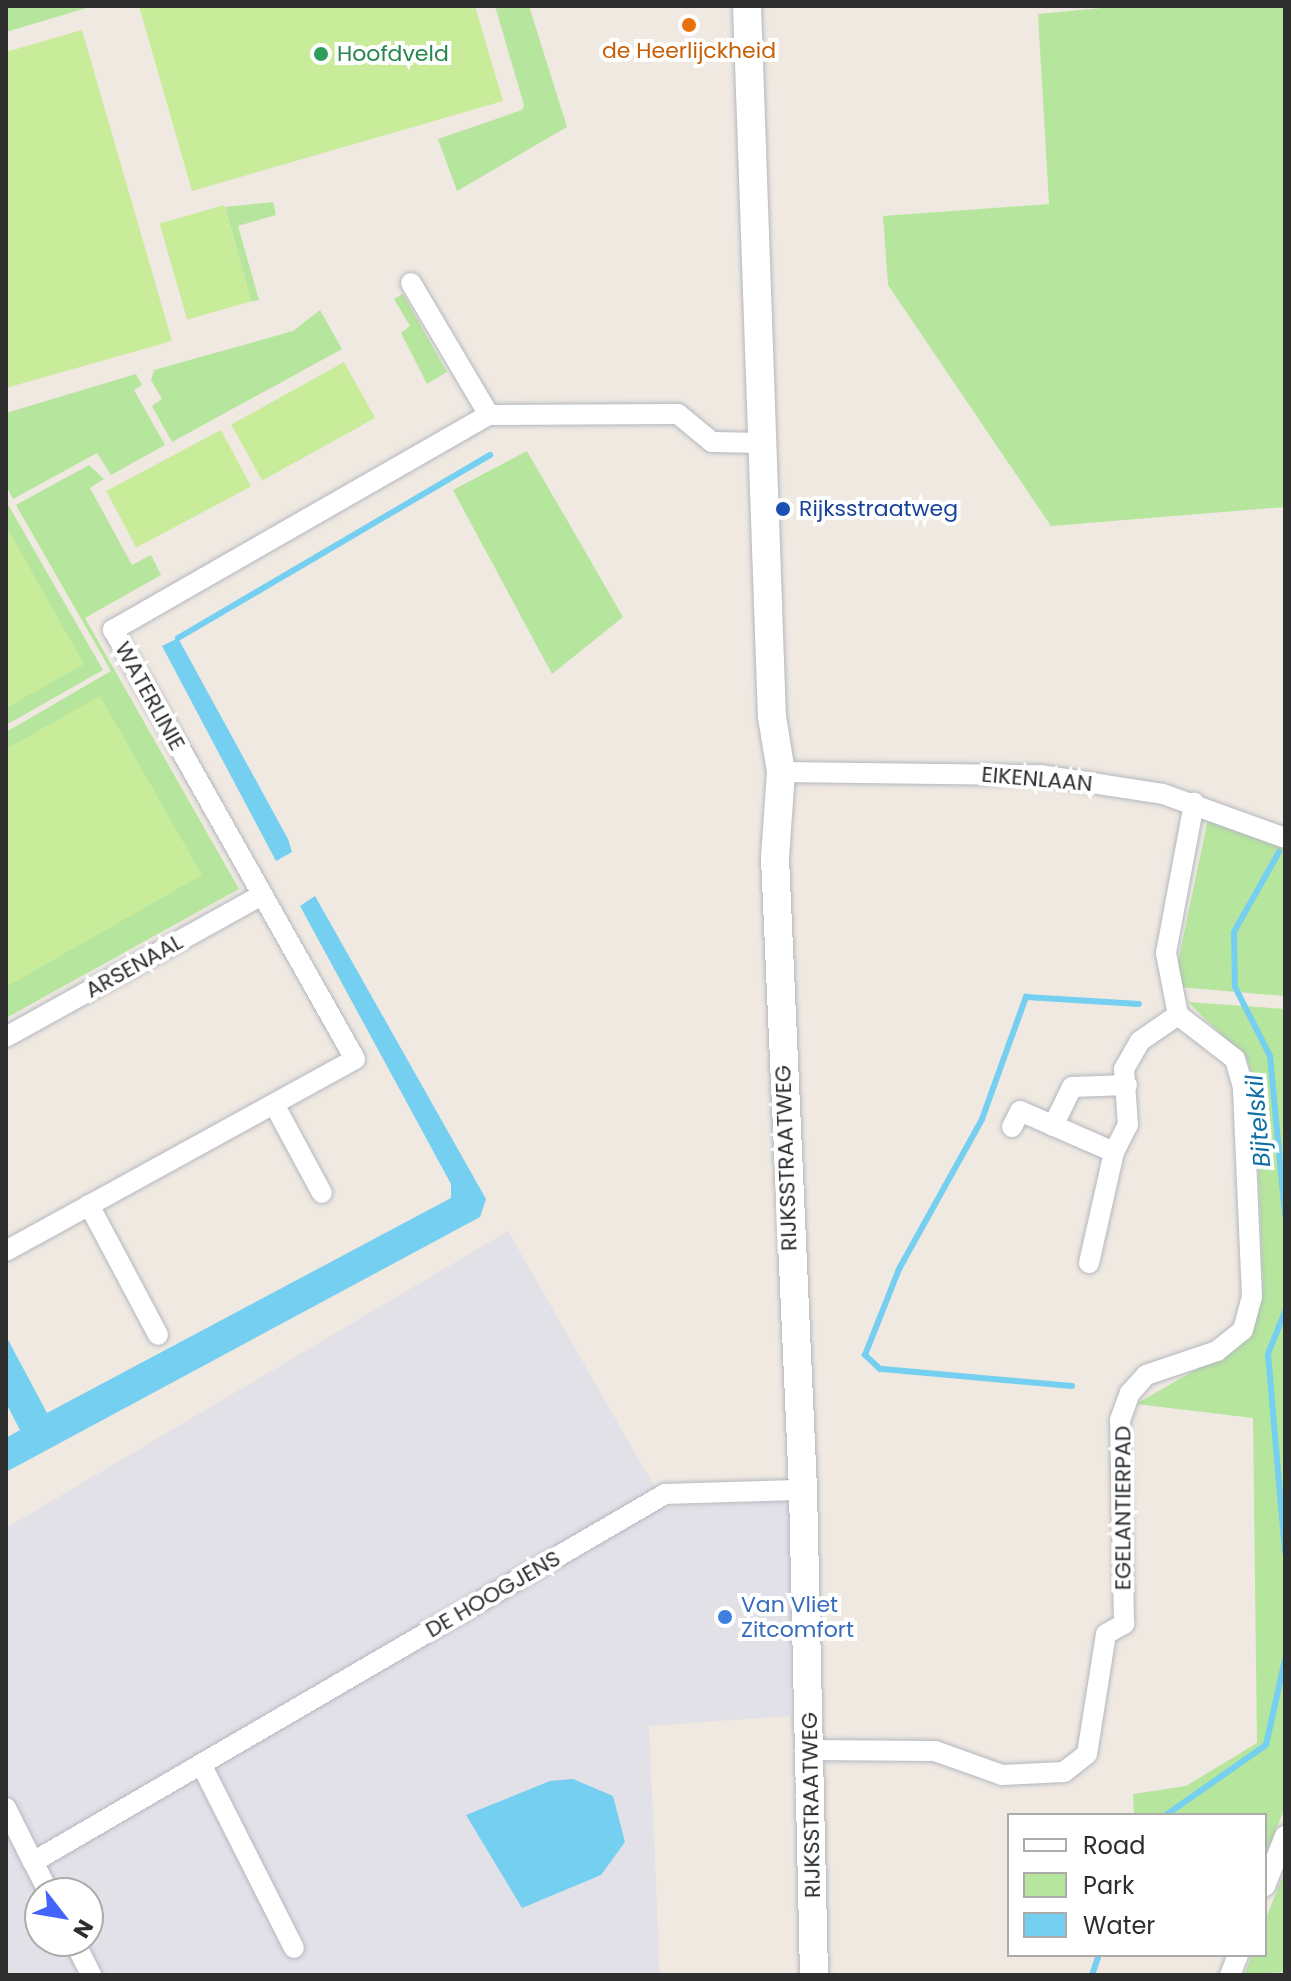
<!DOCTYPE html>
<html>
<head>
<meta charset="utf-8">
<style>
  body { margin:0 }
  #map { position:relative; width:1291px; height:1981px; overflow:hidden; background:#efe9e1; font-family:Poppins,sans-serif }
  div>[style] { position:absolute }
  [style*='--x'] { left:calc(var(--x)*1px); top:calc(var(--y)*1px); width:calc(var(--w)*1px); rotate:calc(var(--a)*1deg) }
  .industrial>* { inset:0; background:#e3e1e8 }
  .green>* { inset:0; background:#b6e59e }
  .pitch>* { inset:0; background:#c9ec9a; transform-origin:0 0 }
  .water>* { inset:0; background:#75cff0 }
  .stream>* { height:6px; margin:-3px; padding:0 3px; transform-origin:3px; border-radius:3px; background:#75cff0 }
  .roads { filter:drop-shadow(0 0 2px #b4b7c1) drop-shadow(0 0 2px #b4b7c1) }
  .street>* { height:20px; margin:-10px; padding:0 10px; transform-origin:10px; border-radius:10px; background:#fff }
  .secondary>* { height:28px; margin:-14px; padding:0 14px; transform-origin:14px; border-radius:14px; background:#fff }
  .dots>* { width:22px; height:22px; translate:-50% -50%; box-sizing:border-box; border:4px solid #fff; border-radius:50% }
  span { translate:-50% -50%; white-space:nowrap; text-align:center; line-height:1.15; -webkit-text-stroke:8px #fff; paint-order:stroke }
  .food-label { font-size:22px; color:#c56008 }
  .leisure-label { font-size:22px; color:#27864d }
  .left { translate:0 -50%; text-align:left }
  .transit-label { font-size:22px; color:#164399 }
  .street-label { font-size:22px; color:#2e2e2e }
  .shop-label { font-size:22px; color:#366cbe }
  .water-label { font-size:24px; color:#0d6fa3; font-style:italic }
  .frame { position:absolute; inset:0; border:8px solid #2e2e2e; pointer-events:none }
  .legend { position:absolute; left:1007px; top:1813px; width:260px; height:144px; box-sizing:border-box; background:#fff; border:2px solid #ababab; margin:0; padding:10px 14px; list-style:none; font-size:24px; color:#2e2e2e }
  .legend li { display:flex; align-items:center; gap:16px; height:40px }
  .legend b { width:40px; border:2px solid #ababab }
  .north { position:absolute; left:24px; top:1877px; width:80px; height:80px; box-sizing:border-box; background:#fff; border:2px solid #ababab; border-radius:50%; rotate:121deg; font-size:22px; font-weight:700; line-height:32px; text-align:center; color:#2e2e2e }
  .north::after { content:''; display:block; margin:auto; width:28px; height:36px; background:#4264fb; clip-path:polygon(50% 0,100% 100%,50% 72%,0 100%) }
</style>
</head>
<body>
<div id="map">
  <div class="industrial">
    <div style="clip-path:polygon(evenodd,508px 1231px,666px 1507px,790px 1501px,790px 1716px,649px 1726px,660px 1975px,6px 1975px,6px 1528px,508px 1231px,40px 1893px,88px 1893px,88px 1941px,40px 1941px,40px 1893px)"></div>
  </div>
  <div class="green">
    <div style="clip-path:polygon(6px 6px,93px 6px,6px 32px)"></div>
    <div style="clip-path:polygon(495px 6px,529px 6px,567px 127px,457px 191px,438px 139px,522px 110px,524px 105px)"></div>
    <div style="clip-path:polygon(1123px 6px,1285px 6px,1285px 507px,1051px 526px,888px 285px,883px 216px,1049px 204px,1038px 14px)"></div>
    <div style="clip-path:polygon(273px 202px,276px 215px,238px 226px,259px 300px,251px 301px,225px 207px)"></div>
    <div style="clip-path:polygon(403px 294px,447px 372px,427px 384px,401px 333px,410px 326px,394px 299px)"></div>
    <div style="clip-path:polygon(320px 310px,342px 349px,172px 442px,152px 406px,162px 399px,151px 380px,154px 370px,293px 331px)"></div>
    <div style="clip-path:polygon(136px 374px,142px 385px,134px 390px,165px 445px,111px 475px,97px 453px,13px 499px,6px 486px,6px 413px)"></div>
    <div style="clip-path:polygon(527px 451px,623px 617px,552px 674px,453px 490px)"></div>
    <div style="clip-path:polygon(89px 465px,104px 479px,90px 488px,132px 565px,151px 555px,161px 575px,85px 618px,239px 889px,6px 1018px,6px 732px,111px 671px,16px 505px)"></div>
    <div style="clip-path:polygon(6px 501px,103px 670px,6px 725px)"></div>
    <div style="clip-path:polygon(1208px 819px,1285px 845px,1285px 996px,1179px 987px,1177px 967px)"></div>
    <div style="clip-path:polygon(1188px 1002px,1285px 1009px,1285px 1807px,1265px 1857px,1265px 1815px,1134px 1815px,1133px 1794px,1186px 1786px,1257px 1743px,1253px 1418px,1136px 1404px,1244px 1342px,1263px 1288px,1255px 1081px,1247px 1060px)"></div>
    <div style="clip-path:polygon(1285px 1870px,1285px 1972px,1244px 1975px,1252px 1955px,1265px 1955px,1265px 1921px)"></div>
  </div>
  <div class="pitch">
    <div style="clip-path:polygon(139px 6px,475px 6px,503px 101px,192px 191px)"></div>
    <div style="clip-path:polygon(82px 30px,172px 341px,6px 388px,6px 52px)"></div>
    <div style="left:224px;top:205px;width:100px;height:67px;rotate:74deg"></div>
    <div style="left:344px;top:362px;width:64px;height:129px;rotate:61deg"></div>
    <div style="left:221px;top:430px;width:64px;height:130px;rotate:62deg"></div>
    <div style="clip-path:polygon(6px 526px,84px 664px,6px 708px)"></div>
    <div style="clip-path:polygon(100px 696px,202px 875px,6px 987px,6px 749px)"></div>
  </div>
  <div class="water">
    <div style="clip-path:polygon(178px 638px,288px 839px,292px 852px,276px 861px,162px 646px)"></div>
    <div style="clip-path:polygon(315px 896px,486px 1199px,480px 1217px,6px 1472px,6px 1438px,20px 1430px,6px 1403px,6px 1336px,47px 1413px,451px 1198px,451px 1184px,300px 906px)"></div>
    <div style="clip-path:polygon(573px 1779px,613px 1796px,625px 1842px,601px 1875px,522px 1908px,466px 1815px,550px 1781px)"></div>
  </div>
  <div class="stream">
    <div style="--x:178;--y:638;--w:362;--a:-30.4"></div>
    <div style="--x:1279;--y:852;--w:92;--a:119.4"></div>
    <div style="--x:1234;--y:932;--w:55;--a:89"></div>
    <div style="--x:1235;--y:987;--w:77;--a:63.1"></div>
    <div style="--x:1270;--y:1056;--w:161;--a:84.6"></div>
    <div style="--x:1285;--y:1311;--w:46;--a:111.6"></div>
    <div style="--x:1268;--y:1354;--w:199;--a:85.1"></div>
    <div style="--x:1072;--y:1386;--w:193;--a:-174.9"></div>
    <div style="--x:880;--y:1369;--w:21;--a:-137"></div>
    <div style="--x:865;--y:1355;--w:92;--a:-68.4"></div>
    <div style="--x:899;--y:1269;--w:171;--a:-61"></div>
    <div style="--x:982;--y:1119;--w:130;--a:-70.2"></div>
    <div style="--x:1026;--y:997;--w:113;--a:3.5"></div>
    <div style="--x:1166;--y:1815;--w:122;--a:-35"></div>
    <div style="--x:1266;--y:1745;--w:88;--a:-77.5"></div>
    <div style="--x:1092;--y:1975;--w:21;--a:-71"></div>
  </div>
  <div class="roads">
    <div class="street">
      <div style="--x:411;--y:283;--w:153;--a:59.4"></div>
      <div style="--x:489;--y:415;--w:189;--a:-0.3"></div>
      <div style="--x:678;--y:414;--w:44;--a:39.5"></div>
      <div style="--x:712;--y:442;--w:50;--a:1.1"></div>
      <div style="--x:781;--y:772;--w:259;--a:0.7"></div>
      <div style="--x:1040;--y:775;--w:124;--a:8.8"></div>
      <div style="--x:1163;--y:794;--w:130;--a:19.8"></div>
      <div style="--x:6;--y:1037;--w:293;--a:-29"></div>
      <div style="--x:274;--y:1104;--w:101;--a:61.7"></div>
      <div style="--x:1053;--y:1126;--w:43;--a:-64"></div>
      <div style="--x:1072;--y:1087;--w:55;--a:-2.1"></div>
      <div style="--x:1012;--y:1127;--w:18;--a:-63"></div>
      <div style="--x:1020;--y:1111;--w:103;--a:23.6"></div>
      <div style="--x:89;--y:1205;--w:147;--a:62"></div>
      <div style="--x:6;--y:1251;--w:398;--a:-28.8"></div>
      <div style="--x:355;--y:1059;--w:493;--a:-119.4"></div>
      <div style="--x:113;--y:630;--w:433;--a:-29.8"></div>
      <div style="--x:1089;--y:1263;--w:114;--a:-77.3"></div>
      <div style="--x:1114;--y:1152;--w:30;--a:-63"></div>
      <div style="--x:1128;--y:1125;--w:56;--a:-94.1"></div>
      <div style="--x:1124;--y:1069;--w:32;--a:-60"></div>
      <div style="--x:1140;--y:1041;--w:46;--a:-34.4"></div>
      <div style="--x:811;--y:1750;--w:124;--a:0.5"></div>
      <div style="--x:935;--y:1751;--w:71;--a:19.7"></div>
      <div style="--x:1002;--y:1775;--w:62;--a:-2.8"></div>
      <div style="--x:1064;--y:1772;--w:29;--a:-38"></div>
      <div style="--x:1087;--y:1754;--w:121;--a:-81"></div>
      <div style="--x:1106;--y:1634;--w:21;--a:-29"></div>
      <div style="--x:1124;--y:1624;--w:204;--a:-91.1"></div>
      <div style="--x:1120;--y:1420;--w:29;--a:-70"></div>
      <div style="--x:1130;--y:1393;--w:24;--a:-48"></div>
      <div style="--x:1146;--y:1375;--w:75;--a:-18.7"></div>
      <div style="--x:1217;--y:1351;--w:33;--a:-39"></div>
      <div style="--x:1243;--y:1330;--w:34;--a:-75"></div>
      <div style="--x:1252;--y:1297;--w:210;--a:-92.5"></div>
      <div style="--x:1243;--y:1087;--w:29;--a:-106"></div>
      <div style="--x:1235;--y:1059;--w:72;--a:-142.3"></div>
      <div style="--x:1178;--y:1015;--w:63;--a:-101"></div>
      <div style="--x:1166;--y:953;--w:153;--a:-79.4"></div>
      <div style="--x:201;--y:1764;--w:206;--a:63.2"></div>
      <div style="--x:6;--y:1808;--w:60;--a:63.4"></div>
      <div style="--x:1265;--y:1886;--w:54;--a:-68.2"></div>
      <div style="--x:49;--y:1893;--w:35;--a:-117"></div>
      <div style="--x:33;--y:1862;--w:731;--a:-30.21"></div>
      <div style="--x:665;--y:1494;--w:138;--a:-1.7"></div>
      <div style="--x:74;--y:1941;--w:38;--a:63"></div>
      <div style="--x:1230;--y:1975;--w:22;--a:-68"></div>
    </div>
    <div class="secondary">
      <div style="--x:747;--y:6;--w:711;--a:87.99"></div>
      <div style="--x:772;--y:717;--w:56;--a:80.7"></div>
      <div style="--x:781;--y:772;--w:86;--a:94"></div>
      <div style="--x:775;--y:858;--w:633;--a:87.46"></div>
      <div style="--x:803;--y:1490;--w:485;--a:88.7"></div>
    </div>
  </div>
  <div class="dots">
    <div style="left:689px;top:25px;background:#e8710a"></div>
    <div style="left:321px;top:54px;background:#2e9e5b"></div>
    <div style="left:783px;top:509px;background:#1a4fb4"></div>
    <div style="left:725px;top:1617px;background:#3f7fe0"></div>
  </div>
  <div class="food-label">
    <span style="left:689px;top:51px">de Heerlijckheid</span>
  </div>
  <div class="leisure-label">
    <span class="left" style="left:337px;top:54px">Hoofdveld</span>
  </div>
  <div class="transit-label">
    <span class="left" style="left:799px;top:509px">Rijksstraatweg</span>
  </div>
  <div class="street-label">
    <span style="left:150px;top:696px;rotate:61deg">WATERLINIE</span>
    <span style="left:1037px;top:779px;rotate:5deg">EIKENLAAN</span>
    <span style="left:134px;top:966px;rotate:-29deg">ARSENAAL</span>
    <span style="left:786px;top:1158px;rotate:-92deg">RIJKSSTRAATWEG</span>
    <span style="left:1123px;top:1508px;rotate:-90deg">EGELANTIERPAD</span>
    <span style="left:493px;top:1594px;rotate:-30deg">DE HOOGJENS</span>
    <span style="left:811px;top:1805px;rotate:-91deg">RIJKSSTRAATWEG</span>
  </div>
  <div class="shop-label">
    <span class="left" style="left:741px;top:1617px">Van Vliet<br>Zitcomfort</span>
  </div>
  <div class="water-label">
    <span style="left:1258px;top:1121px;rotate:-95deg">Bijtelskil</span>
  </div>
  <div class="frame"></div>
  <ul class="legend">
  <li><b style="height:10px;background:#fff"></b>Road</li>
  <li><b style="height:22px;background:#b6e59e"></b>Park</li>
  <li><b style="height:22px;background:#75cff0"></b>Water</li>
  </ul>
  <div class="north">N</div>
</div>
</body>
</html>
